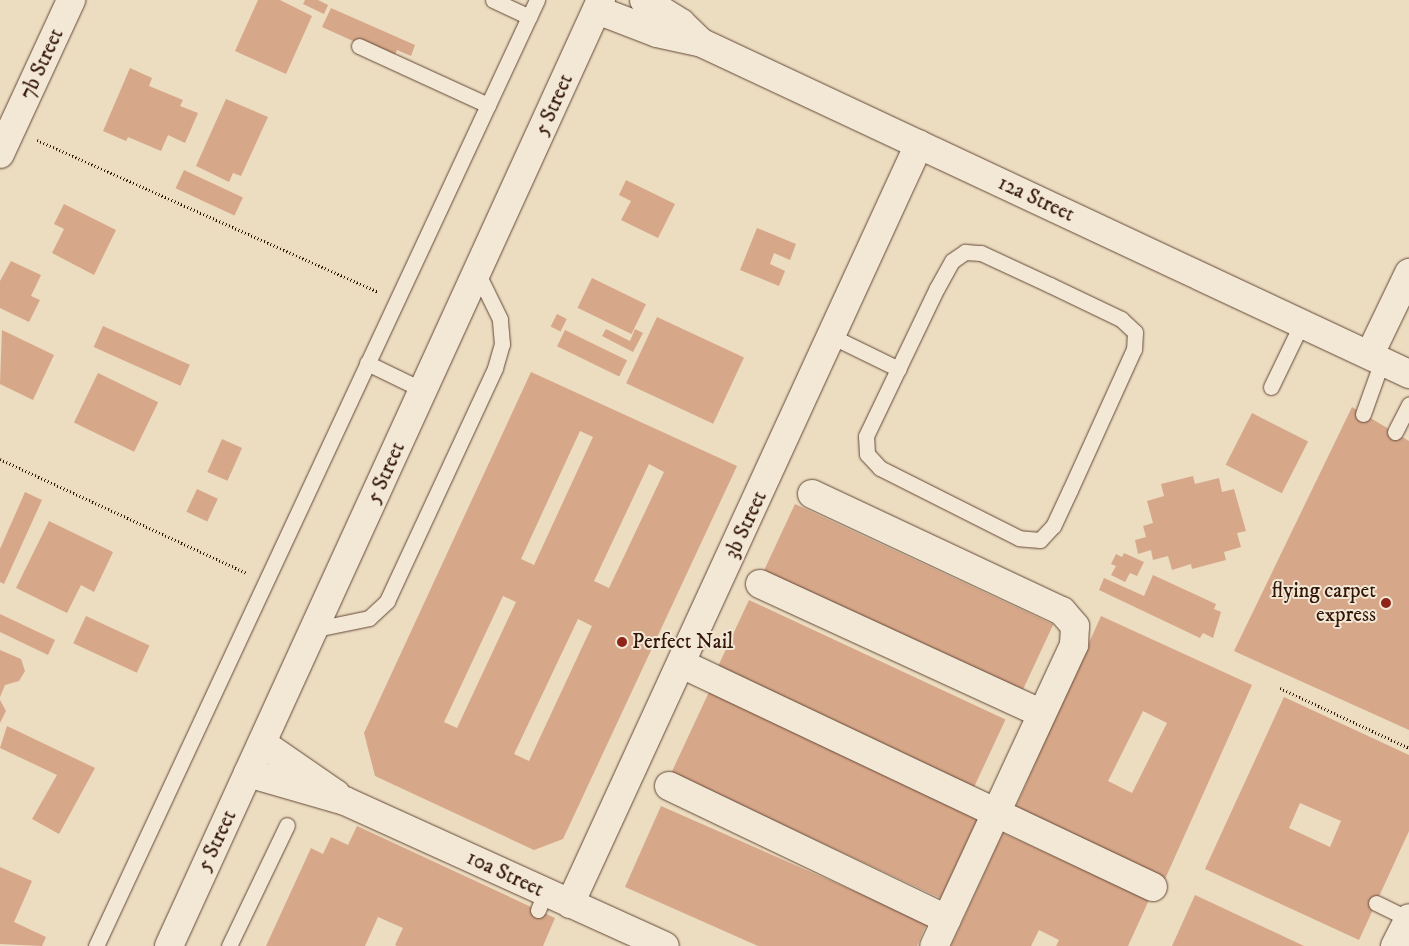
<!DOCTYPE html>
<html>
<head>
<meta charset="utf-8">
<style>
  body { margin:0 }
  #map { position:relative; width:1409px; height:946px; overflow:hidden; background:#ecdcc0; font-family:"IM FELL DW Pica",serif }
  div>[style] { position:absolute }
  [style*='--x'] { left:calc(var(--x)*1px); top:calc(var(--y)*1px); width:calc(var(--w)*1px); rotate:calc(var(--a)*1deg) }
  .building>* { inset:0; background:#d7a789; transform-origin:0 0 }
  .path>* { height:3px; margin-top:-1.5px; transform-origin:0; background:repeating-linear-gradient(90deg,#341708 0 1px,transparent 0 3.5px) }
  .roads { filter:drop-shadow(0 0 1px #624836) drop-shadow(0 0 1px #624836) }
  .lane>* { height:15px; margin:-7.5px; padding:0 7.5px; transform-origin:7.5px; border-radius:7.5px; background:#f3e8d6 }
  .street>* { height:28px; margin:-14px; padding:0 14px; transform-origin:14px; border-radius:14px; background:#f3e8d6 }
  .dots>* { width:14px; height:14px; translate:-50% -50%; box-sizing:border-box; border:2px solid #f3e8d6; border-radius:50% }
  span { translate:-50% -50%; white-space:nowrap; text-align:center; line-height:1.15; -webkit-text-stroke:4px #f3e8d6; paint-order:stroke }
  .street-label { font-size:21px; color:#341708 }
  .poi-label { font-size:21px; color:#341708 }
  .right { translate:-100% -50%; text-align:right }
  .left { translate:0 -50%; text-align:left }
</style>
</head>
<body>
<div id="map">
  <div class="building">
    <div style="clip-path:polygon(258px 0,280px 0,312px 16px,286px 74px,235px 51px)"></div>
    <div style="clip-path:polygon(305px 0,318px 0,328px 5px,324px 14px,303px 4px)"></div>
    <div style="clip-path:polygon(331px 8px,415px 45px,411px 56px,397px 50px,393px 59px,322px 27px)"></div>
    <div style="clip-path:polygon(130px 68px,152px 78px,149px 86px,183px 100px,180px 106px,198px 113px,185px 143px,168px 135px,161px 151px,128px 137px,126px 141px,103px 131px)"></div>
    <div style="clip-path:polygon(226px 99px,268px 117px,241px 176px,233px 173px,229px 182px,196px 166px)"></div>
    <div style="left:184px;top:170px;width:65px;height:20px;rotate:25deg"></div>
    <div style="clip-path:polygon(626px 180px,675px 204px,658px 238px,621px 220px,631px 201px,619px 195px)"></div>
    <div style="clip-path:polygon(64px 204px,116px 230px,94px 275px,52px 253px,64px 229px,54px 224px)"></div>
    <div style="clip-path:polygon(757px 228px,796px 244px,790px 260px,774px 253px,770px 264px,785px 271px,779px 286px,740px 270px)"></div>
    <div style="clip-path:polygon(11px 261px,41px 275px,31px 296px,40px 300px,29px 322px,0 308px,0 281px)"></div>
    <div style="left:592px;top:278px;width:60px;height:33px;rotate:26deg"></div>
    <div style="left:557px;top:314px;width:11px;height:14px;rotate:27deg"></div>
    <div style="left:657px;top:317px;width:96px;height:73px;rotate:25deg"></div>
    <div style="left:103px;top:326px;width:95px;height:23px;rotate:24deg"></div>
    <div style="clip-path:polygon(606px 329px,630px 341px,635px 329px,643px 333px,633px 352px,602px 336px)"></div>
    <div style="clip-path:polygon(2px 330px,54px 355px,33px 400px,0 384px)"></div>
    <div style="left:565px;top:330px;width:69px;height:18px;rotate:26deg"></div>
    <div style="clip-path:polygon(evenodd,531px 372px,737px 466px,563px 839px,534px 850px,375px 776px,364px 733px,531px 372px,580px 431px,593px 437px,534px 565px,521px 559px,580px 431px,531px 372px,649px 464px,664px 472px,609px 588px,594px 581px,649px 464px,531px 372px,503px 596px,516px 602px,457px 728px,444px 722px,503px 596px,531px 372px,578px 619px,592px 626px,529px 761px,514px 754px,578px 619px)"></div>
    <div style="left:98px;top:373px;width:67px;height:55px;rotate:26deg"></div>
    <div style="clip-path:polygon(1352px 407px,1409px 441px,1409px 730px,1234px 651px)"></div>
    <div style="left:1252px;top:413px;width:63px;height:58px;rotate:27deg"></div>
    <div style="left:222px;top:439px;width:22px;height:36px;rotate:24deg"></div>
    <div style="clip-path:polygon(1193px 476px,1195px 484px,1219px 478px,1222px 492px,1234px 489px,1246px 531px,1237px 533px,1241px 547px,1224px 552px,1226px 560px,1192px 569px,1191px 564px,1172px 570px,1168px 556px,1153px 560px,1151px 550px,1138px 554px,1135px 540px,1146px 537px,1143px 526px,1153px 523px,1147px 501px,1164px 496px,1161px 484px)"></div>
    <div style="left:197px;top:489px;width:23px;height:25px;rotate:25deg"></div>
    <div style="clip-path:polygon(25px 492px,42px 500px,4px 584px,0 582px,0 549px)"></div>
    <div style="left:795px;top:504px;width:285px;height:75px;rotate:25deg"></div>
    <div style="clip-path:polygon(49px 521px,113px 552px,94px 592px,81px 585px,67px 613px,16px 588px)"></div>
    <div style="clip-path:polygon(1124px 553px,1144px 562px,1137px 576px,1130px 573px,1125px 582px,1111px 575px,1116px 566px,1111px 564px,1116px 554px,1122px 557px)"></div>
    <div style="clip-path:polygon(1153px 575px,1216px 604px,1214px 609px,1221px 612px,1213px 638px,1203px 633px,1200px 638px,1099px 590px,1104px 578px,1144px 596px)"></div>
    <div style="left:749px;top:600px;width:283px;height:74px;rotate:25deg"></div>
    <div style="clip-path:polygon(0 614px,55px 640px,48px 655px,0 632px)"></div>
    <div style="left:86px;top:616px;width:70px;height:30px;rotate:25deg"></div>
    <div style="clip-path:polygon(evenodd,1101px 616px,1252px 685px,1165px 879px,1014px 811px,1101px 616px,1143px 711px,1167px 723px,1132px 793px,1108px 781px,1143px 711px)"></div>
    <div style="clip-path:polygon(0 650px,21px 659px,25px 671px,19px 681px,5px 685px,0 697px)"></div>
    <div style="left:709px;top:692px;width:297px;height:89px;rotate:25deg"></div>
    <div style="clip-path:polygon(evenodd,1284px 697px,1409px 755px,1409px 831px,1359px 940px,1205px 869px,1284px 697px,1300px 803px,1341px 821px,1330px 847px,1289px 828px,1300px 803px)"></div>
    <div style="clip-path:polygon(0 700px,6px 711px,0 723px)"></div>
    <div style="clip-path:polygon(7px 726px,95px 768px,59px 834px,32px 819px,57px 775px,0 748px)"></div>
    <div style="clip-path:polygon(661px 806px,927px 923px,917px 946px,758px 946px,625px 887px)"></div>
    <div style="clip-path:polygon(357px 826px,555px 918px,543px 946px,397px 946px,395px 945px,403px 928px,378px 917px,365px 946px,266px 946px,311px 848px,323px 854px,331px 837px,348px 845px)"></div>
    <div style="clip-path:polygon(1003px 833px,1149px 900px,1128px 946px,1056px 946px,1059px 940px,1039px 930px,1031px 946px,951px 946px)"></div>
    <div style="clip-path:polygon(0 867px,32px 881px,14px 922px,46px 937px,42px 946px,0 944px)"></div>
    <div style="clip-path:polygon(1195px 895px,1304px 946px,1172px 946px)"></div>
  </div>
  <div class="path">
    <div style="--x:37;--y:140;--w:373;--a:24"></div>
    <div style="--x:0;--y:459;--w:272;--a:24.8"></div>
    <div style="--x:1280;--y:688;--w:142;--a:24.9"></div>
  </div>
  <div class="roads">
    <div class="lane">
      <div style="--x:493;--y:0;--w:40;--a:25"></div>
      <div style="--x:359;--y:46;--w:142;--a:24.6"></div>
      <div style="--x:965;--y:252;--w:16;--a:4"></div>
      <div style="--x:981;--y:253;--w:76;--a:24.9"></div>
      <div style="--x:1050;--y:285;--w:79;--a:25.6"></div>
      <div style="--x:1121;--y:319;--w:19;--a:43"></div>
      <div style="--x:1135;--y:332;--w:17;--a:93"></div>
      <div style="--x:1134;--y:349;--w:155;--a:114.4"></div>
      <div style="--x:1070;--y:490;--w:40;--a:115"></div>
      <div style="--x:1053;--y:526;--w:19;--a:133"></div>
      <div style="--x:1040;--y:540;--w:21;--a:-175"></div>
      <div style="--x:1019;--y:538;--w:156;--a:-153.3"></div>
      <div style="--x:880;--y:468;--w:19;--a:-133"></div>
      <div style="--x:867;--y:454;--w:18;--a:-93"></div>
      <div style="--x:866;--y:436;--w:164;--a:-64.4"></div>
      <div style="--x:937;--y:288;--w:31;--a:-61"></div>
      <div style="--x:952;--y:261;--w:16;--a:-35"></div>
      <div style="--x:833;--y:337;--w:73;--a:25.9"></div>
      <div style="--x:367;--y:363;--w:62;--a:25.7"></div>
      <div style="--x:1271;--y:387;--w:71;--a:-64.2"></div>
      <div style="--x:1363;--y:414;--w:56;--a:-70.3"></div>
      <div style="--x:1395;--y:432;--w:31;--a:-63"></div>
      <div style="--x:316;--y:629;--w:54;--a:-11.7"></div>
      <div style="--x:369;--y:618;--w:25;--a:-43"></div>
      <div style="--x:387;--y:601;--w:257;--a:-65.1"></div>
      <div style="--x:495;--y:368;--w:25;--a:-74"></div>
      <div style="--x:502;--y:344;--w:25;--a:-95"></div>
      <div style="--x:500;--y:319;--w:50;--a:-116.1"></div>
      <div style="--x:1376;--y:903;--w:37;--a:26"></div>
      <div style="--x:538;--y:910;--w:18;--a:-68"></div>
      <div style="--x:96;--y:946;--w:1044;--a:-65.01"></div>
      <div style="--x:229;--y:946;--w:134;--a:-64.4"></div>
    </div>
    <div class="street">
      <div style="--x:644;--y:0;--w:44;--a:31.9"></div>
      <div style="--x:681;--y:23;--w:28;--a:44"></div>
      <div style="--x:597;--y:10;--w:64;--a:21"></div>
      <div style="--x:657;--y:33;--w:46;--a:12.5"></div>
      <div style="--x:702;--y:43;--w:781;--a:25.09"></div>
      <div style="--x:0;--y:154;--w:170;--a:-65.2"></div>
      <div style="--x:1370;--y:354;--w:90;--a:-64.3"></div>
      <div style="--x:812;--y:494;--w:276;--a:25.1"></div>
      <div style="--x:1062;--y:611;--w:20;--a:49"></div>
      <div style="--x:1075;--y:626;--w:19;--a:93"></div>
      <div style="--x:1074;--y:645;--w:332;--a:114.9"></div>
      <div style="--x:760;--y:584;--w:309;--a:24.7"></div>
      <div style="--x:682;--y:664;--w:521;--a:25.34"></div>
      <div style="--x:262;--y:743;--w:90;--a:34.6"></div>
      <div style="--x:248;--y:773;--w:101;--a:16.1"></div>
      <div style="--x:345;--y:801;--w:351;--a:24.4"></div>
      <div style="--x:669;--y:786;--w:308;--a:25.6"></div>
      <div style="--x:570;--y:904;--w:836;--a:-65.33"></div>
      <div style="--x:169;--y:946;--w:1040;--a:-65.46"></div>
      <div style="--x:1395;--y:946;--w:31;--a:-63"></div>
    </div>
  </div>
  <div class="dots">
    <div style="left:1386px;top:603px;background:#8f2418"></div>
    <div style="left:622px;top:642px;background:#8f2418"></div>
  </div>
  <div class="street-label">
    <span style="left:42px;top:64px;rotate:-65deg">7b Street</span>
    <span style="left:554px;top:105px;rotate:-66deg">5 Street</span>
    <span style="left:1036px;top:199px;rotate:25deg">12a Street</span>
    <span style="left:386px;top:473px;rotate:-66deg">5 Street</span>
    <span style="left:746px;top:525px;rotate:-65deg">3b Street</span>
    <span style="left:217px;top:841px;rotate:-65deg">5 Street</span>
    <span style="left:505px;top:874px;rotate:25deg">10a Street</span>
  </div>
  <div class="poi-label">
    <span class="right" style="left:1376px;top:603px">flying carpet<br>express</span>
    <span class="left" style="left:632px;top:642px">Perfect Nail</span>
  </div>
</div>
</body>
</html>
